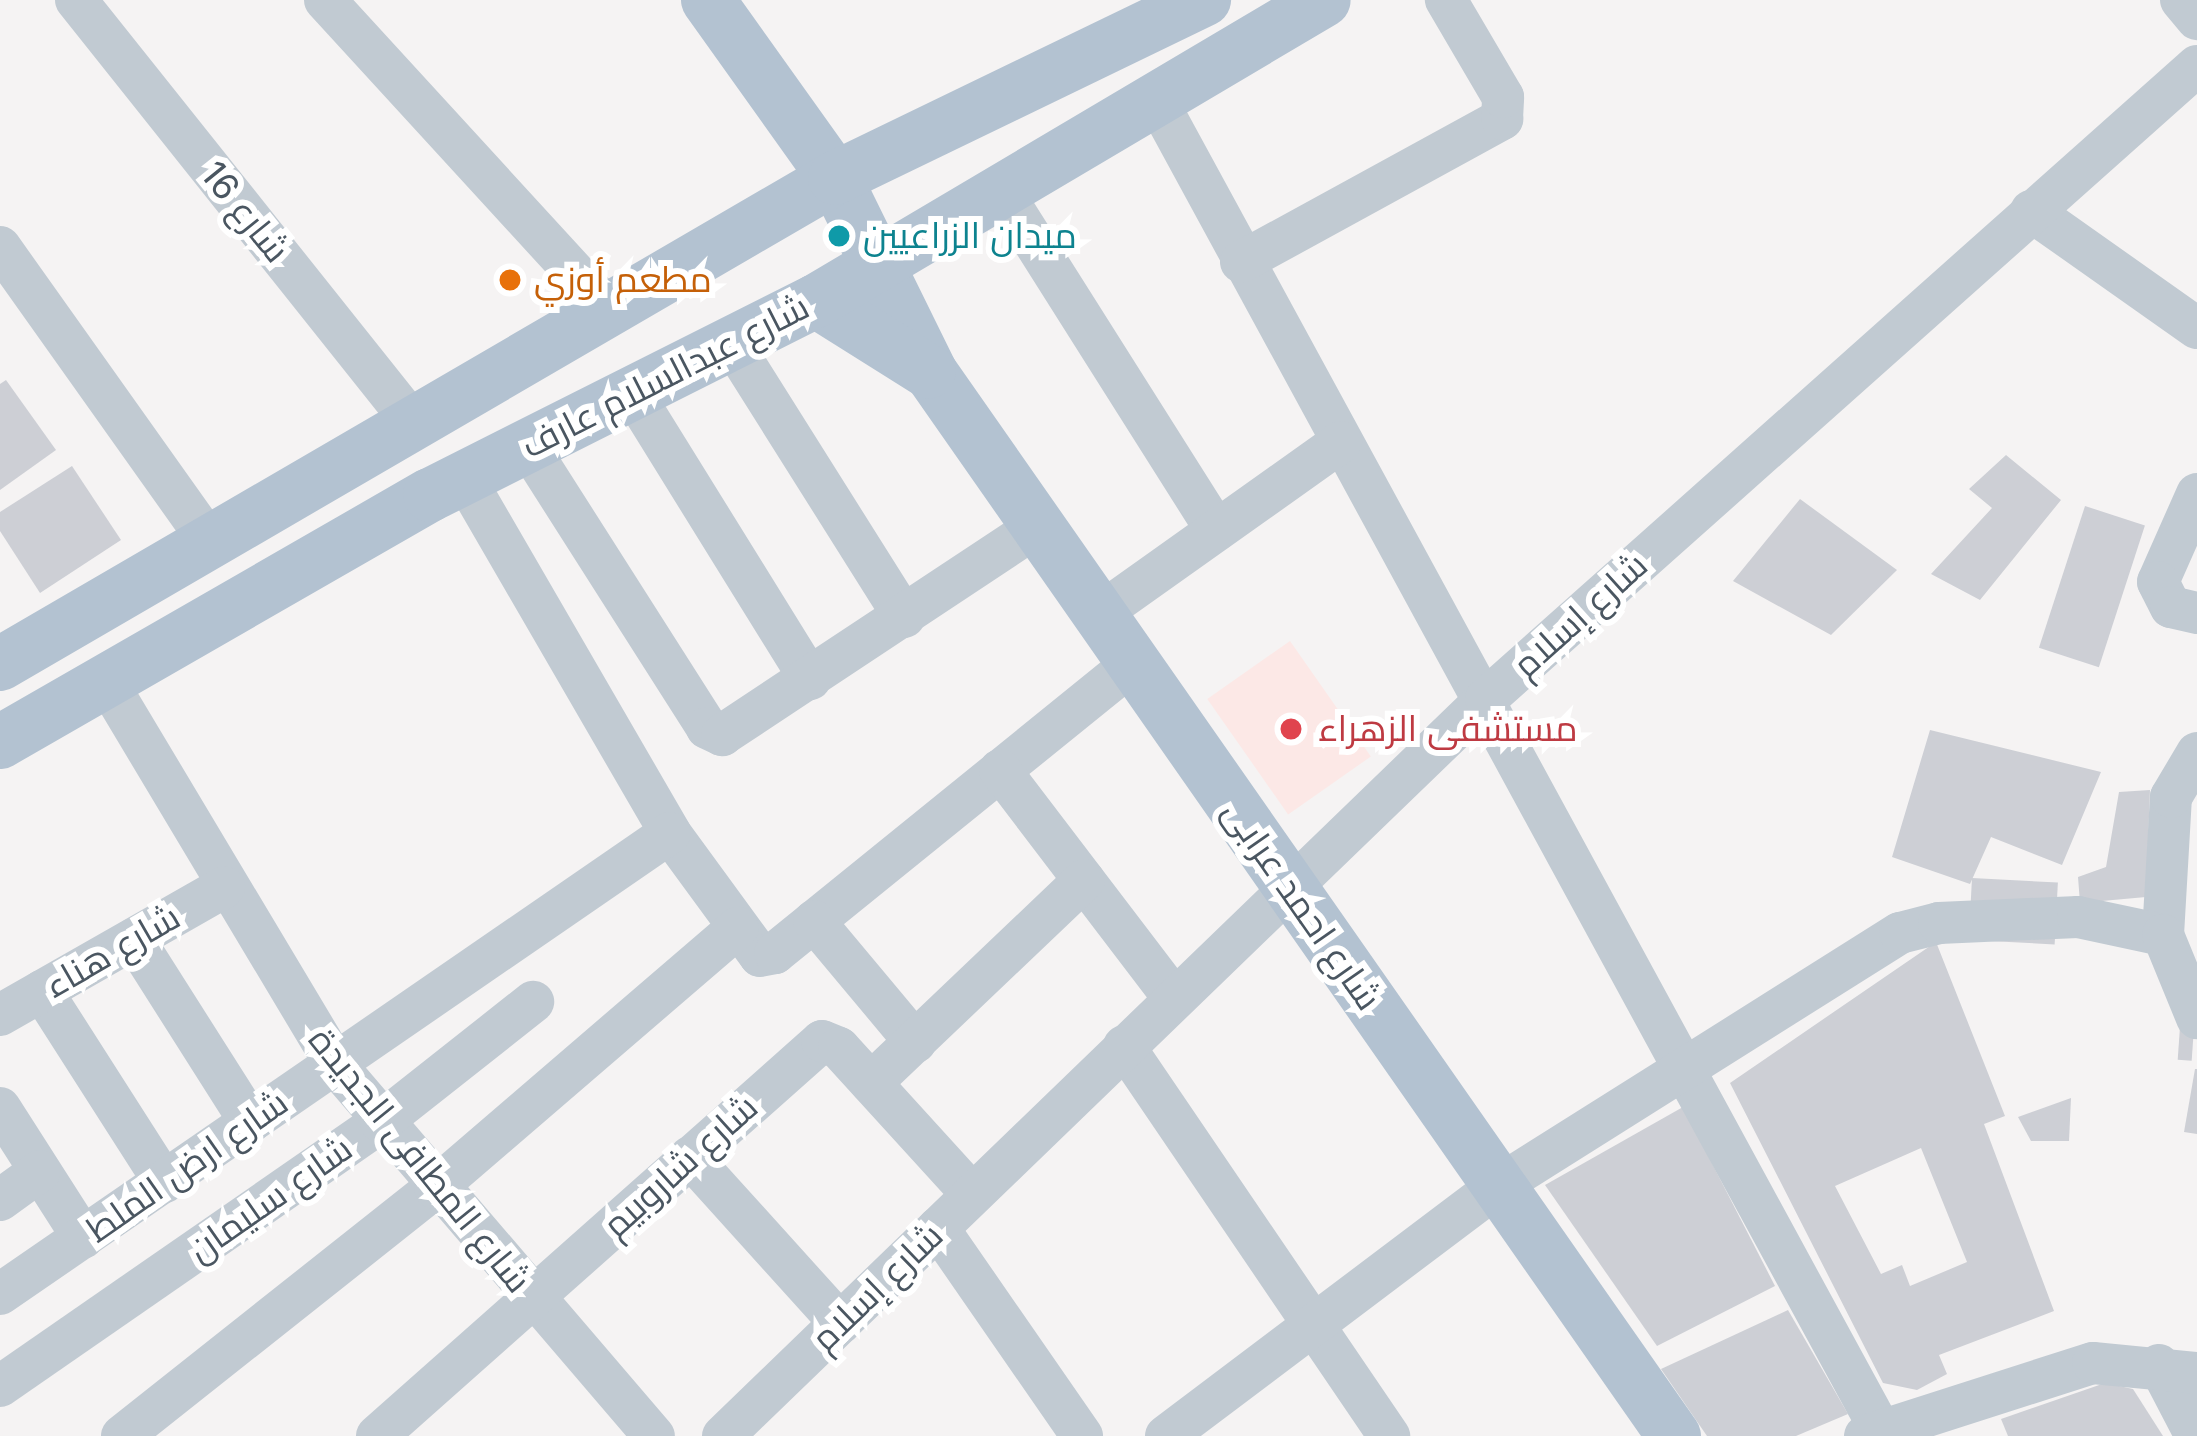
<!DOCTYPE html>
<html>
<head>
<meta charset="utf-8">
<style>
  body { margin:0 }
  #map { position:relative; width:2197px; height:1436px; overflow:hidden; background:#f5f3f3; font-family:Inter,Cairo,sans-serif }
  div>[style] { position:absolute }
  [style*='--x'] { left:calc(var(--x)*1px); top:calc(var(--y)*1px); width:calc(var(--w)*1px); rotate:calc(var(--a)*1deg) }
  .medical>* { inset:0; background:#fce8e6; transform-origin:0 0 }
  .building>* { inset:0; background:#cdcfd5; transform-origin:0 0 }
  .minor>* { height:42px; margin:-21px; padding:0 21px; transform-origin:21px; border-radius:21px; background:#c1cad2 }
  .major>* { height:54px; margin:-27px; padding:0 27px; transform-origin:27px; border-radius:27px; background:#b3c2d1 }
  .dots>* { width:33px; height:33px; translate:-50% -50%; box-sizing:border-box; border:6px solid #fff; border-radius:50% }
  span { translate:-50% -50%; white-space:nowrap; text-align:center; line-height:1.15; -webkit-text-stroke:12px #fff; paint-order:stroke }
  .street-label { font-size:36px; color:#4a5661 }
  .culture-label { font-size:36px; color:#0d838f }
  .left { translate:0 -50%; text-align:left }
  .food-label { font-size:36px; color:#c56008 }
  .health-label { font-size:36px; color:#be3a42 }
</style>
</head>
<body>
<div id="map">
  <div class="medical">
    <div style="left:1290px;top:641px;width:141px;height:101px;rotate:55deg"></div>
  </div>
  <div class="building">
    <div style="clip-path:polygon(6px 380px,56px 450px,0 490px,0 384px)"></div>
    <div style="clip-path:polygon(2006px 455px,2061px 500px,1980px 600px,1931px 574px,1992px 508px,1969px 489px)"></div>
    <div style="clip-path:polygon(72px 466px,121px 540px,40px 593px,0 531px,0 512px)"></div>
    <div style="clip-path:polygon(1800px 499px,1897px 570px,1831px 635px,1733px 581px)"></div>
    <div style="left:2085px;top:506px;width:63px;height:149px;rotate:18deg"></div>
    <div style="clip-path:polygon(1930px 730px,2101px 772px,2062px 865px,1991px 837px,1970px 884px,1892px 857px)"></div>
    <div style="clip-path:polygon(2150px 790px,2146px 897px,2080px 903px,2078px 877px,2106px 867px,2119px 792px)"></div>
    <div style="left:1972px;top:878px;width:86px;height:62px;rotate:3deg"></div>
    <div style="clip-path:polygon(evenodd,1936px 942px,2005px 1116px,1984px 1124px,2054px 1311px,1939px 1355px,1947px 1374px,1917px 1390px,1883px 1383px,1730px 1083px,1936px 942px,1921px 1148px,1967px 1262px,1910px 1286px,1902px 1265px,1881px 1274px,1835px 1186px,1921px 1148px)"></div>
    <div style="left:2183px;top:984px;width:14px;height:76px;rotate:4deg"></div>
    <div style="clip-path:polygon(2195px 1069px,2197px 1069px,2197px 1134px,2184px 1132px)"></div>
    <div style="clip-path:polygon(2071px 1098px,2069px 1141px,2031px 1141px,2018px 1117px)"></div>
    <div style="clip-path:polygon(1683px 1107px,1775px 1286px,1657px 1346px,1545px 1185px)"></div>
    <div style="clip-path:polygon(1788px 1310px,1848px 1414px,1796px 1436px,1707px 1436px,1661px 1369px)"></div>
    <div style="clip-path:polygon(2105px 1383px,2133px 1389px,2163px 1436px,2008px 1436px,2001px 1419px)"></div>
  </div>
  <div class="minor">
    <div style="--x:76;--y:0;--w:542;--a:51.44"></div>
    <div style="--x:325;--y:0;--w:420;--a:47.5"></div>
    <div style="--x:2181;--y:0;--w:25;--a:50"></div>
    <div style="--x:1156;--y:99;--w:1514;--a:61.44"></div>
    <div style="--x:1003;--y:193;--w:399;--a:57.7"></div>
    <div style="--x:2031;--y:211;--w:203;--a:35.2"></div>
    <div style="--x:0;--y:247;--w:362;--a:54.6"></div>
    <div style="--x:1241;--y:262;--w:298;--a:-28.7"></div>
    <div style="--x:1502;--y:119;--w:22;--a:-87"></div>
    <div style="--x:1503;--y:97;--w:113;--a:-120.4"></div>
    <div style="--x:731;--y:342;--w:325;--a:57.8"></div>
    <div style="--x:632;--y:392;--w:338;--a:58.2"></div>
    <div style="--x:527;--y:445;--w:335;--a:57.5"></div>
    <div style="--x:707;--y:728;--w:17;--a:25"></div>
    <div style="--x:722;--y:735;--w:379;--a:-33.5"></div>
    <div style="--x:464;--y:477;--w:411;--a:59.9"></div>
    <div style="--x:670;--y:833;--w:152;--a:53.8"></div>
    <div style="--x:760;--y:956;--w:15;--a:-11"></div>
    <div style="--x:775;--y:953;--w:461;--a:-39"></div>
    <div style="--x:2197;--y:494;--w:96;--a:113.9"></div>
    <div style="--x:2158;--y:582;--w:28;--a:63"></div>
    <div style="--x:2171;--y:607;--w:27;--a:13"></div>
    <div style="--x:1099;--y:614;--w:297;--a:-35.4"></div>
    <div style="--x:105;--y:679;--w:448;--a:59.1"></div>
    <div style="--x:335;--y:1064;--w:490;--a:49.4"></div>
    <div style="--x:1000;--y:770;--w:287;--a:52.7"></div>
    <div style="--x:814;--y:921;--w:158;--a:50.1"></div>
    <div style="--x:2163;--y:935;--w:138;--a:-86.7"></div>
    <div style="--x:2171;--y:797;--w:51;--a:-59.4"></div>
    <div style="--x:134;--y:939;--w:217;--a:57.6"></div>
    <div style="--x:42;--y:991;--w:227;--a:57.4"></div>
    <div style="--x:0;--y:1015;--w:258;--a:-29.7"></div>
    <div style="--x:1124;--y:1046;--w:472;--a:55.8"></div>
    <div style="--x:871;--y:1083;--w:294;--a:-43.6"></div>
    <div style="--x:0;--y:1108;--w:154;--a:57.4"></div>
    <div style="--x:690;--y:1157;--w:224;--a:47.9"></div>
    <div style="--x:0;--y:1200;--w:49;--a:-35.9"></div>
    <div style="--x:938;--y:1228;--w:253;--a:55.3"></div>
    <div style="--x:0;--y:1294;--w:813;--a:-34.53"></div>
    <div style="--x:2159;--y:1365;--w:80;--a:62.5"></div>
    <div style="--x:0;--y:1386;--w:464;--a:-34.7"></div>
    <div style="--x:381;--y:1122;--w:194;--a:-38.3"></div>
    <div style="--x:122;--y:1436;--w:399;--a:-38.4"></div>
    <div style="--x:435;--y:1188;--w:399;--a:-40.7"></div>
    <div style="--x:377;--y:1436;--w:595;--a:-41.59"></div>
    <div style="--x:822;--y:1041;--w:18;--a:22"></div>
    <div style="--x:839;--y:1048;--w:197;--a:47.7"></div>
    <div style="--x:723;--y:1436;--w:1061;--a:-44.01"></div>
    <div style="--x:1486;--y:699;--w:952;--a:-41.68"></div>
    <div style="--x:1166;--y:1436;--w:416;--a:-37"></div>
    <div style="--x:1498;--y:1186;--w:475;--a:-32.2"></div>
    <div style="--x:1900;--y:933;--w:40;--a:-14.4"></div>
    <div style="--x:1939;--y:923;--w:139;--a:-2.5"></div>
    <div style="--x:2078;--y:917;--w:87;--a:12"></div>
    <div style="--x:2163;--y:935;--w:90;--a:67.7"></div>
    <div style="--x:1865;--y:1436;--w:239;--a:-17.8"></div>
    <div style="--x:2093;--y:1363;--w:104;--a:5.5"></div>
  </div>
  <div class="major">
    <div style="--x:708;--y:0;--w:219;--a:54.5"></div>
    <div style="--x:835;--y:178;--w:217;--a:63.8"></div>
    <div style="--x:931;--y:373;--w:1297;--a:55.05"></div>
    <div style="--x:816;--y:301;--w:133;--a:32.1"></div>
    <div style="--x:0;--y:664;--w:966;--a:-30.2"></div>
    <div style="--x:835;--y:178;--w:410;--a:-25.8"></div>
    <div style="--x:0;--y:742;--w:496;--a:-29.9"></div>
    <div style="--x:430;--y:495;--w:432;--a:-26.7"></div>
    <div style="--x:816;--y:301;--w:590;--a:-30.65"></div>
  </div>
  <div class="dots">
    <div style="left:839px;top:236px;background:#0f9aa8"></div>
    <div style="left:510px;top:280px;background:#e8710a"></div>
    <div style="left:1291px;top:729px;background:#e0444e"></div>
  </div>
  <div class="street-label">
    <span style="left:245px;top:212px;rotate:51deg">شارع 16</span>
    <span style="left:665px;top:376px;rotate:-27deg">شارع عبدالسلام عارف</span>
    <span style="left:1580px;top:615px;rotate:-42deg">شارع إسلام</span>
    <span style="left:1302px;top:905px;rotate:55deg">شارع احمد عرابى</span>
    <span style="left:112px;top:951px;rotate:-30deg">شارع هناء</span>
    <span style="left:420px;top:1160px;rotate:51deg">شارع المطافى الجديدة</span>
    <span style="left:187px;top:1166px;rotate:-35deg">شارع ارض الملط</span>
    <span style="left:680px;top:1166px;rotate:-42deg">شارع شاروبيم</span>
    <span style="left:270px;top:1199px;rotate:-35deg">شارع سليمان</span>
    <span style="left:877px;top:1287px;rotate:-44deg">شارع إسلام</span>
  </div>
  <div class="culture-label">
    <span class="left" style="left:863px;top:236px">ميدان الزراعيين</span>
  </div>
  <div class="food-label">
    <span class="left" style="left:534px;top:280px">مطعم أوزي</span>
  </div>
  <div class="health-label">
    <span class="left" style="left:1318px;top:729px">مستشفى الزهراء</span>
  </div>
</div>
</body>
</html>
